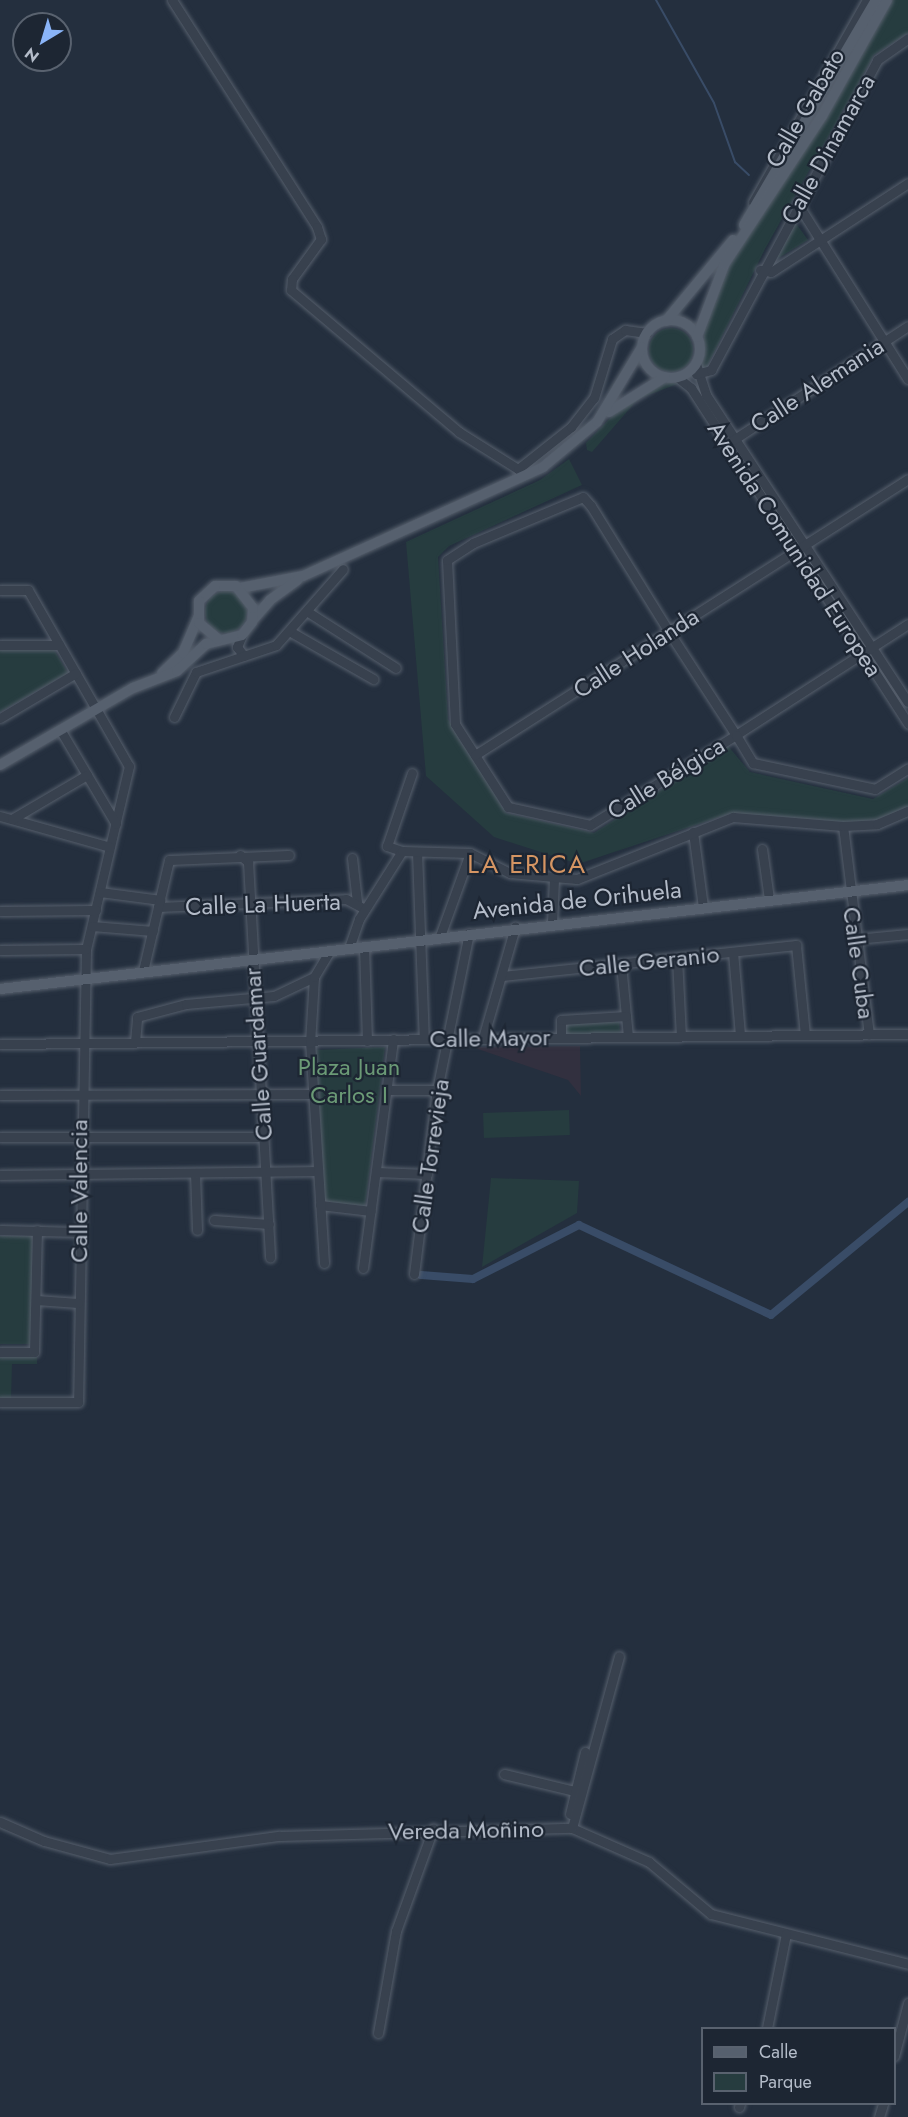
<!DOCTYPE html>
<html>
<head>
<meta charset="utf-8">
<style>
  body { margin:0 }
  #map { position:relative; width:908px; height:2117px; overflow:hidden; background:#242f3e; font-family:Jost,sans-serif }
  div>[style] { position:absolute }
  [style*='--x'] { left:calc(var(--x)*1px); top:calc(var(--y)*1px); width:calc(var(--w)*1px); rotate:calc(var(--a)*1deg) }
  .medical>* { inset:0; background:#32303f }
  .green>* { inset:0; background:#263c3f; transform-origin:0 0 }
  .round { border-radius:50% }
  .stream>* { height:2px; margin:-1px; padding:0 1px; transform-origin:1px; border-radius:1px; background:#394c67 }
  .canal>* { height:8px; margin:-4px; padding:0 4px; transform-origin:4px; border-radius:4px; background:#394c67 }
  .roads { filter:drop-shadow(0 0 2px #565f6c) drop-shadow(0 0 2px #565f6c) }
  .minor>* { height:9px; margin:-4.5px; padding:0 4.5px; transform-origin:4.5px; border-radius:4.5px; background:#38414e }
  .major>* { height:10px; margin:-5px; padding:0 5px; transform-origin:5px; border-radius:5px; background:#56606e }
  .major>.ring { margin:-5px; padding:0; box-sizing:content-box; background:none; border:10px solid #56606e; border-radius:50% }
  span { translate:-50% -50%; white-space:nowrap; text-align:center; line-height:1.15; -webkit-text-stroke:4.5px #1d2633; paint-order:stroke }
  .street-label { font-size:24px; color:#b4bcc9 }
  .park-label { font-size:24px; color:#6b9a76 }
  .neighbourhood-label { font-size:26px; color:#d59563; letter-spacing:1.5px }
  .legend { position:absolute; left:701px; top:2027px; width:195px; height:78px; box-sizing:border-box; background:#1d2633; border:2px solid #59626f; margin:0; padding:8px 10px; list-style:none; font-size:18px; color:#b4bcc9 }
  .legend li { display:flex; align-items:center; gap:12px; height:30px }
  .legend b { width:30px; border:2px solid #59626f }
  .north { position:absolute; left:12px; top:12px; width:60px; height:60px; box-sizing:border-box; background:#1d2633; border:2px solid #59626f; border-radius:50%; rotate:218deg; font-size:16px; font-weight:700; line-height:24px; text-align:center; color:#b4bcc9 }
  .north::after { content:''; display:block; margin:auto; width:21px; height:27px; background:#8ab4f8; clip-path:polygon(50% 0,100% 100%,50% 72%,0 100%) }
</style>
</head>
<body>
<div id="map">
  <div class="medical">
    <div style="clip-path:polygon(580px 1046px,581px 1096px,568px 1080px,472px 1047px)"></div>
  </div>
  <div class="green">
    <div style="clip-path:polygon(892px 0,908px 0,908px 33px,874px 55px,765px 249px,706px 369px,701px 369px,705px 326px,728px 268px)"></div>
    <div style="clip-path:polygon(795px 222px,808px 240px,775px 260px)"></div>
    <div class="round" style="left:649px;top:328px;width:44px;height:44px"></div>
    <div style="clip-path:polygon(663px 382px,680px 383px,638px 399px,592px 452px,587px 450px,586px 443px,616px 412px)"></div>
    <div style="clip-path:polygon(569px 459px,582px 485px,449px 546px,438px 557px,448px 719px,506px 813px,594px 833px,728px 746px,750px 772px,873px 799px,908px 778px,908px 808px,877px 820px,842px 824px,732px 813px,578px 864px,494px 837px,426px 776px,406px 542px,540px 480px)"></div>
    <div class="round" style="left:205px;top:591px;width:42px;height:42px"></div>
    <div style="clip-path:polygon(0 649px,53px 648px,68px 673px,0 712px)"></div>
    <div style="clip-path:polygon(619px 1020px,620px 1034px,563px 1034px,564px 1022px)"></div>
    <div style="clip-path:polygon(385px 1047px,365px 1207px,324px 1201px,315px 1050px)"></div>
    <div style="left:569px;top:1110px;width:25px;height:86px;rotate:88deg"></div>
    <div style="clip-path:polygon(491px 1178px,579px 1181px,577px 1213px,482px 1267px)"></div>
    <div style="left:0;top:1236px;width:32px;height:108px"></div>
    <div style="clip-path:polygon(0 1357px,37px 1357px,37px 1364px,12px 1364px,11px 1400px,0 1399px)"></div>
  </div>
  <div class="stream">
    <div style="--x:656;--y:0;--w:118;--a:60.6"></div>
    <div style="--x:714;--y:103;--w:63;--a:70.4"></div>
    <div style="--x:735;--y:162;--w:19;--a:43"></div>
  </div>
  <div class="canal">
    <div style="--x:421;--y:1275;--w:52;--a:4.4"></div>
    <div style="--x:473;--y:1279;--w:119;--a:-27"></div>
    <div style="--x:579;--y:1225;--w:212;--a:25.1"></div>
    <div style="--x:771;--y:1315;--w:178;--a:-39.5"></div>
  </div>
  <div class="roads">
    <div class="minor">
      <div style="--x:172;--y:0;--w:269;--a:57.4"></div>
      <div style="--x:317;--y:227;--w:13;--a:72"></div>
      <div style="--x:321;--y:239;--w:49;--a:125.9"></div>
      <div style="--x:292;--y:279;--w:11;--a:95"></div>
      <div style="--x:291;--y:290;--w:220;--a:40.2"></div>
      <div style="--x:459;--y:432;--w:70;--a:32.1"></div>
      <div style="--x:518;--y:469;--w:68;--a:-38.4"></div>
      <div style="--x:571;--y:427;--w:37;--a:-52"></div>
      <div style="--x:594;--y:398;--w:62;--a:-73"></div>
      <div style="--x:612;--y:339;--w:16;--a:-35"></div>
      <div style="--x:625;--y:330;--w:22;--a:8"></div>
      <div style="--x:753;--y:202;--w:232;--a:-60.6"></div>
      <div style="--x:797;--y:203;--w:208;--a:57.8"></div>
      <div style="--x:760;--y:270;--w:11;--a:10"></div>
      <div style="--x:771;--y:272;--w:163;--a:-33"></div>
      <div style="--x:696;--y:364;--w:33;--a:72"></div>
      <div style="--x:706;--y:395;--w:367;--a:56.7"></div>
      <div style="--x:696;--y:374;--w:16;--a:-15"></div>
      <div style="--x:711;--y:370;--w:352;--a:-61.8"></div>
      <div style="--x:877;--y:60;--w:38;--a:-35"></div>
      <div style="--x:677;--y:377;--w:18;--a:38"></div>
      <div style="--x:691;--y:388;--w:400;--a:57.1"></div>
      <div style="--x:730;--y:442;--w:212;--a:-33.1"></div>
      <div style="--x:0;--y:590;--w:28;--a:0"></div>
      <div style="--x:28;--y:590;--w:203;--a:60.2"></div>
      <div style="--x:129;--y:766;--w:188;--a:103.2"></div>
      <div style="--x:86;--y:949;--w:453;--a:91"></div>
      <div style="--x:78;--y:1402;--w:78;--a:180"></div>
      <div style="--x:308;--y:612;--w:104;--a:32.5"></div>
      <div style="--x:908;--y:624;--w:205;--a:147.2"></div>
      <div style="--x:736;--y:735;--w:172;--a:148.3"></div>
      <div style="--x:590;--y:825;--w:84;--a:-167.6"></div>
      <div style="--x:508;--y:807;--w:98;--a:-122.6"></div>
      <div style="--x:455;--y:724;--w:164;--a:-92.8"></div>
      <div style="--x:447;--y:560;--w:31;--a:-33"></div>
      <div style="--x:473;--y:543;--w:119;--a:-22.7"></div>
      <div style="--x:583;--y:497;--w:12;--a:48"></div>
      <div style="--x:591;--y:506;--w:148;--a:58.2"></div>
      <div style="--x:669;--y:632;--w:123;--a:57"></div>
      <div style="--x:736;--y:735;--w:33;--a:59"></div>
      <div style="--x:753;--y:763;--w:125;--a:12"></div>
      <div style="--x:875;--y:789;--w:39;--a:-32"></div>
      <div style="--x:291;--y:632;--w:95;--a:29.8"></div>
      <div style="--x:242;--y:635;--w:13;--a:113"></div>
      <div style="--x:237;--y:647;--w:11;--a:52"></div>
      <div style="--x:0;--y:645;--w:59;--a:0"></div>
      <div style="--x:174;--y:717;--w:50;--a:-63.9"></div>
      <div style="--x:196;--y:672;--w:84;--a:-18.6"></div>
      <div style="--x:276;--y:645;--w:101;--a:-48.6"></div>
      <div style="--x:0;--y:718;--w:88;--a:-30.6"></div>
      <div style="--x:61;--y:731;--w:108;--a:59.4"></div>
      <div style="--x:475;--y:755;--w:513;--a:-32.51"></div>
      <div style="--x:0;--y:816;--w:114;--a:15.7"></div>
      <div style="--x:12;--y:819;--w:87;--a:-30.4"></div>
      <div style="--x:843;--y:826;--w:210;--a:82.9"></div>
      <div style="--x:693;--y:832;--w:76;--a:82.4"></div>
      <div style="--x:762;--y:849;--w:50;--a:82"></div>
      <div style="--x:402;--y:851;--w:16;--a:-162"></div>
      <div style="--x:387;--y:846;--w:77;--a:-71.1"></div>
      <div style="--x:417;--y:852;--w:187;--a:87.9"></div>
      <div style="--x:240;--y:855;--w:11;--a:41"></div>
      <div style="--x:248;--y:862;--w:396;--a:86.8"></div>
      <div style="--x:352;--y:858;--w:44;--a:83.5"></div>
      <div style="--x:100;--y:892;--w:61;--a:7.6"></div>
      <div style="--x:158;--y:907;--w:188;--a:-2.4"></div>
      <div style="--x:346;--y:899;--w:21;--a:28"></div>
      <div style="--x:0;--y:911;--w:96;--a:-0.6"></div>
      <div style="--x:552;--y:923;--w:44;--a:-87.4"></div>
      <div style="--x:92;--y:926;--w:61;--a:4.7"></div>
      <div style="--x:440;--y:936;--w:88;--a:-70.1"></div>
      <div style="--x:856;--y:939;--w:52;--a:-5.5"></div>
      <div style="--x:364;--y:946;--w:95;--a:88.2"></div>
      <div style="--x:349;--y:948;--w:31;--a:-71"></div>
      <div style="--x:359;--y:919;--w:80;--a:-57.7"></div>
      <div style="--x:402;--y:851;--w:68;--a:1.7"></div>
      <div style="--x:470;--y:853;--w:45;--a:26.6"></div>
      <div style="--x:510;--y:873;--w:67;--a:5.1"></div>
      <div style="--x:577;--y:879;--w:168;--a:-21.7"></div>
      <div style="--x:733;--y:817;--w:110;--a:4.7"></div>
      <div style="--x:843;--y:826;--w:34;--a:-3"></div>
      <div style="--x:877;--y:824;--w:34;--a:-23"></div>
      <div style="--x:0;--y:950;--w:86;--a:-0.7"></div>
      <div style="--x:733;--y:952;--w:84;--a:85.2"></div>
      <div style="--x:677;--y:958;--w:78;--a:87.1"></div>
      <div style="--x:621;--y:964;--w:73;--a:84.5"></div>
      <div style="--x:143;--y:971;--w:114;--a:-76.8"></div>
      <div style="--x:169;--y:860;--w:120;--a:-2.4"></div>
      <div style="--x:502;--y:976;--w:296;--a:-6"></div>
      <div style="--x:796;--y:945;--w:90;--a:84.3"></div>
      <div style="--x:483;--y:1038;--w:116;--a:-73.9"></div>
      <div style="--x:561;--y:1038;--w:18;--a:-90"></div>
      <div style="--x:561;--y:1020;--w:65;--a:-3.5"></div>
      <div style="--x:135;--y:1042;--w:25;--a:-85"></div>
      <div style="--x:137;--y:1017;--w:51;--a:-14.9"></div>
      <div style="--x:186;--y:1004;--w:88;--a:-5.2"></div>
      <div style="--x:274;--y:996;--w:44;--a:-25.4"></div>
      <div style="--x:0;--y:1044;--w:908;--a:-0.63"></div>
      <div style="--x:387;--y:1090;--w:50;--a:0"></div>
      <div style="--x:0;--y:1095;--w:313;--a:-0.2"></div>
      <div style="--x:0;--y:1137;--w:263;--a:0"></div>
      <div style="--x:376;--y:1172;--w:51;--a:2.2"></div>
      <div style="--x:195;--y:1173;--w:57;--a:88"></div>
      <div style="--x:0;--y:1175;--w:317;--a:-0.7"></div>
      <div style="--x:320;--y:1205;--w:51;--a:6.7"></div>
      <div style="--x:214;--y:1220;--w:55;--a:4.2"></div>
      <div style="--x:0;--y:1230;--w:79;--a:1.5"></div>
      <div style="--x:324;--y:1263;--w:220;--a:-93.6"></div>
      <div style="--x:310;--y:1043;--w:66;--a:-86.5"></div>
      <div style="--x:314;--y:977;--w:31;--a:-59"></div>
      <div style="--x:363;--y:1268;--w:231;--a:-82.5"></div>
      <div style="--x:414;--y:1274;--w:185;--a:-82.9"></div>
      <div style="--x:437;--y:1090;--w:160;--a:-78.5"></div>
      <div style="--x:36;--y:1300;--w:42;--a:4.1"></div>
      <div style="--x:0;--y:1352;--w:34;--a:0"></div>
      <div style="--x:34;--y:1352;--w:122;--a:-88.6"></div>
      <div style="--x:504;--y:1774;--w:73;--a:13.5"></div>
      <div style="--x:570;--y:1814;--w:64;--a:-76.4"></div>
      <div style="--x:0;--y:1822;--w:48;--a:23.4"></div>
      <div style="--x:44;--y:1841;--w:68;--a:15.3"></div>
      <div style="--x:110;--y:1859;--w:171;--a:-7.8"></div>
      <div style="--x:279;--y:1836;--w:293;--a:-1.6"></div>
      <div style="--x:572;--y:1828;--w:84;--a:23.8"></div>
      <div style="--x:649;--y:1862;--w:81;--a:40"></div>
      <div style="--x:711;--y:1914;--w:203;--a:14.2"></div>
      <div style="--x:572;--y:1828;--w:178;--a:-74.7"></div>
      <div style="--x:767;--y:2028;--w:96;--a:-78.6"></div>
      <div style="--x:378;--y:2033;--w:104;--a:-80"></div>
      <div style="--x:396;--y:1931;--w:109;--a:-70.1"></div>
      <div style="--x:894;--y:2056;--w:55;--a:-75.2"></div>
      <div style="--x:739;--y:2107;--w:3;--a:-72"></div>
      <div style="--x:879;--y:2117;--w:14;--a:-73"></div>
    </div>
    <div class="major">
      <div style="--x:744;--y:225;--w:261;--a:-59.6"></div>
      <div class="ring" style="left:642px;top:320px;width:48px;height:48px"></div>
      <div style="--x:666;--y:321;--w:105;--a:-50.4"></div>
      <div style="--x:697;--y:337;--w:79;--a:-69.3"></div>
      <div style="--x:725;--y:263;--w:176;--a:-56.6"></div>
      <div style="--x:822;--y:116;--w:133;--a:-60.7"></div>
      <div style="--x:609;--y:412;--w:66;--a:-32"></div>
      <div style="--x:240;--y:588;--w:64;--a:-10.8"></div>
      <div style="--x:303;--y:576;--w:264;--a:-24.4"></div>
      <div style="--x:543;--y:467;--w:70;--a:-39.8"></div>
      <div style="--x:597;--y:422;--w:87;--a:-59"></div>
      <div style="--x:252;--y:621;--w:28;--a:-49"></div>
      <div style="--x:270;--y:600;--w:34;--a:-36"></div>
      <div style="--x:162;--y:673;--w:29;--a:-44"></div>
      <div style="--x:183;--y:653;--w:39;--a:-67"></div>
      <div style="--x:0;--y:765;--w:154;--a:-30.1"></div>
      <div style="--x:133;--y:688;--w:47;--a:-21.1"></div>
      <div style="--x:177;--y:671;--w:40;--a:-43"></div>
      <div style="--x:206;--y:644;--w:37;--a:-14"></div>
      <div style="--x:242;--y:635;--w:16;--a:-52"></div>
      <div style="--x:252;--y:622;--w:14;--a:-86"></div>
      <div style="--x:253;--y:608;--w:28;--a:-128"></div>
      <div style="--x:236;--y:586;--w:21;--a:180"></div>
      <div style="--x:215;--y:586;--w:22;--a:137"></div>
      <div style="--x:199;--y:601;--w:22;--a:90"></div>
      <div style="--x:199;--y:623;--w:25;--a:40"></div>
      <div style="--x:0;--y:989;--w:914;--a:-6.53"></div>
    </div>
  </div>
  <div class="street-label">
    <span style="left:805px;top:108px;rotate:-60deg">Calle Gabato</span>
    <span style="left:828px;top:149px;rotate:-61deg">Calle Dinamarca</span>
    <span style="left:817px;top:385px;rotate:-33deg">Calle Alemania</span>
    <span style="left:795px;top:549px;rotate:57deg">Avenida Comunidad Europea</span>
    <span style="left:636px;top:653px;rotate:-33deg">Calle Holanda</span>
    <span style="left:666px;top:778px;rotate:-32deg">Calle Bélgica</span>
    <span style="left:577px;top:900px;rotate:-6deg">Avenida de Orihuela</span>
    <span style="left:263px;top:904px;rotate:-2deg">Calle La Huerta</span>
    <span style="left:649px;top:961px;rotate:-6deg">Calle Geranio</span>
    <span style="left:859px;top:963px;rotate:82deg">Calle Cuba</span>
    <span style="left:490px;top:1038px;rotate:-1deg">Calle Mayor</span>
    <span style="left:258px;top:1054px;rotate:-94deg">Calle Guardamar</span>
    <span style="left:430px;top:1156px;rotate:-82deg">Calle Torrevieja</span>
    <span style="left:79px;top:1191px;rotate:-90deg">Calle Valencia</span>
    <span style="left:466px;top:1830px;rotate:-1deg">Vereda Moñino</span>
  </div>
  <div class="park-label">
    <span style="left:349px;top:1081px">Plaza Juan<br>Carlos I</span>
  </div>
  <div class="neighbourhood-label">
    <span style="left:527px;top:865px">LA ERICA</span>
  </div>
  <ul class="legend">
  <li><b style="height:8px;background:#56606e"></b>Calle</li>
  <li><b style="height:16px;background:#263c3f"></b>Parque</li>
  </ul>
  <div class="north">N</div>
</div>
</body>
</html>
